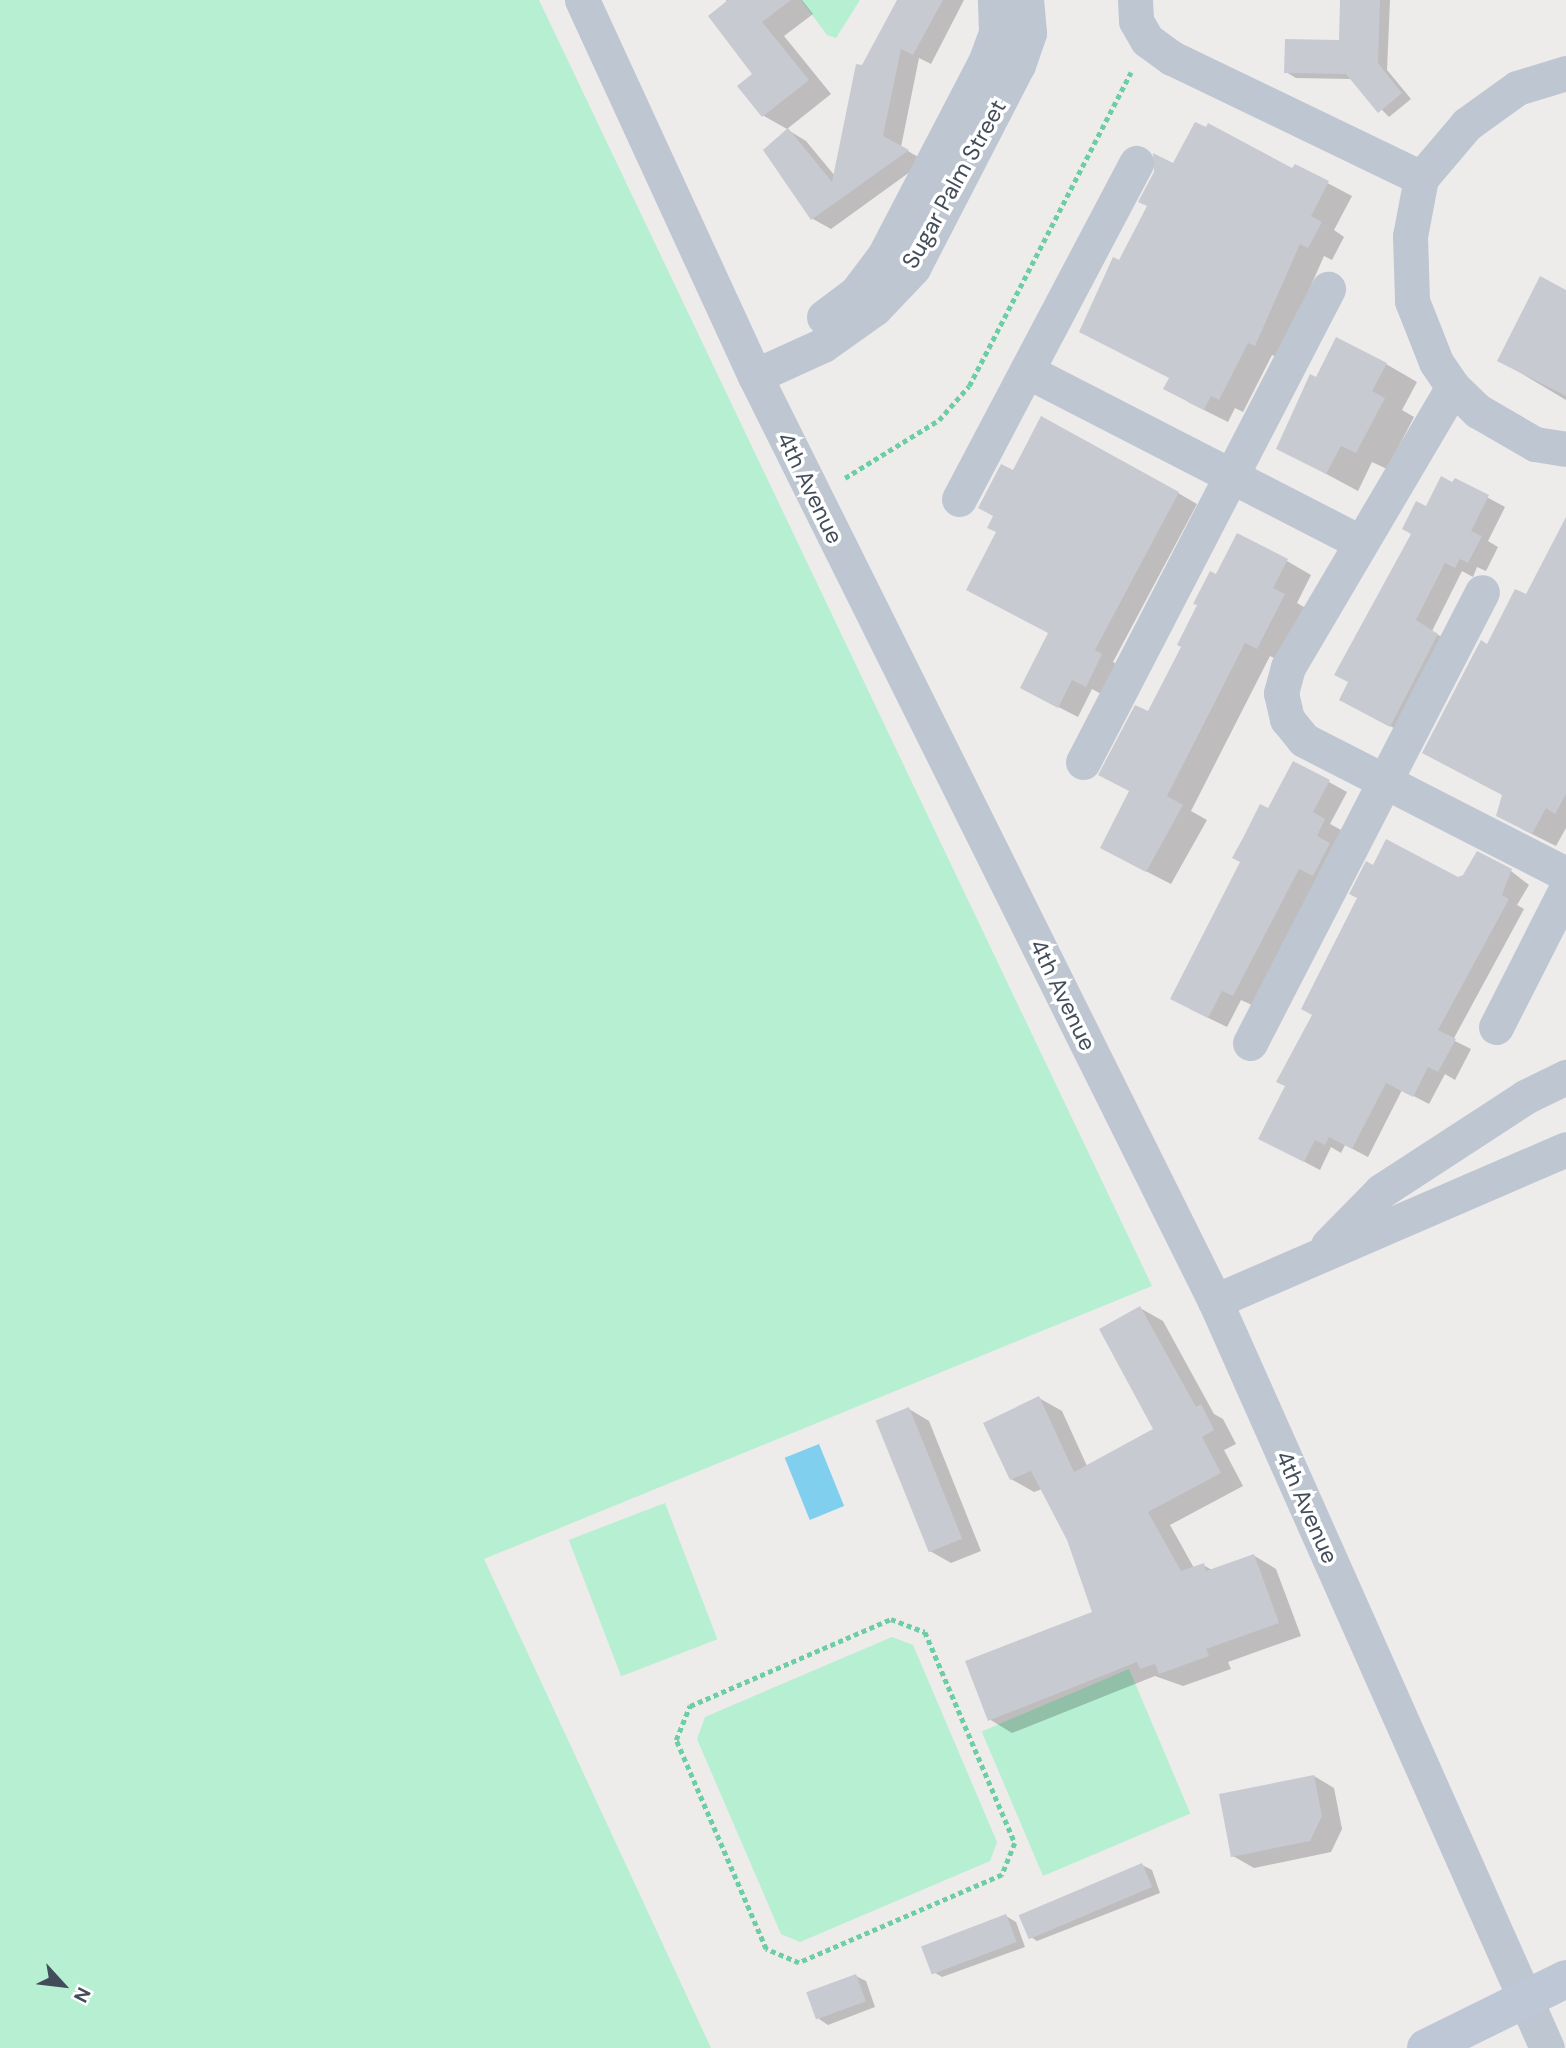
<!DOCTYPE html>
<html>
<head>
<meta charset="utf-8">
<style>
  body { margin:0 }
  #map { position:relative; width:1566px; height:2048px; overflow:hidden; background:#eeebeb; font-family:"DM Sans",sans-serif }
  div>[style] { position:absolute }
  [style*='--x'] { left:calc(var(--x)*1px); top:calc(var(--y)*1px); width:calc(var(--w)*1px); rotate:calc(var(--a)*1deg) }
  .green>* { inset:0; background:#b6efd1; transform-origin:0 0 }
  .water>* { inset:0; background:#81cfee; transform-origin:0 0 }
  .shadow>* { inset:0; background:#0003 }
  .building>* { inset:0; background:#c8cad1; transform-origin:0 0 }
  .path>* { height:4.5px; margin-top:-2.25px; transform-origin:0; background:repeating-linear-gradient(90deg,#6dcea6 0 5px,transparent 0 8.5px) }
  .street>* { height:35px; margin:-17.5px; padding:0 17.5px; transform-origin:17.5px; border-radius:17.5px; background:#bec6d2 }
  .secondary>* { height:38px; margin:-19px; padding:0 19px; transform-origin:19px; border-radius:19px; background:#bdc7d6 }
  span { translate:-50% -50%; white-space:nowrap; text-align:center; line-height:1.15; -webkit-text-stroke:7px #fff; paint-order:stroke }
  .street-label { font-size:23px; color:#434d59 }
  .north { position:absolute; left:28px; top:1950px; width:70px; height:70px; -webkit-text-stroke:5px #fff; paint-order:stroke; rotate:117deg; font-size:19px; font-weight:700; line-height:28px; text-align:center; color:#434d59 }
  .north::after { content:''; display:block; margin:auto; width:24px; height:32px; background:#434d59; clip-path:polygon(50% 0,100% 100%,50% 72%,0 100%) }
</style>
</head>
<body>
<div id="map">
  <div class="green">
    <div style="clip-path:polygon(0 0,539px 0,1152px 1286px,484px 1559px,711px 2048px,0 2048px)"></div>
    <div style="clip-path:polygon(801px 0,860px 0,836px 38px,827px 35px)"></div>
    <div style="left:665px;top:1503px;width:146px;height:103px;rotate:69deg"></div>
    <div style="clip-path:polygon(892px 1637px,913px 1645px,997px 1842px,990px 1861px,800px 1942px,781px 1934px,697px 1739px,705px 1717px)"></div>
    <div style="left:1129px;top:1669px;width:157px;height:160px;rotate:67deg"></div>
  </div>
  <div class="water">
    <div style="left:819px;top:1444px;width:67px;height:37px;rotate:68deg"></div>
  </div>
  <div class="shadow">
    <div style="clip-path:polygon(726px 0,802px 0,813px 14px,784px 36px,831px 94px,787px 129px,764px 116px,754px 74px)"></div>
    <div style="clip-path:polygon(899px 0,964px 0,931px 64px,919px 58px,901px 147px,925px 161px,831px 229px,813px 219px,788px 130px,806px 141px,835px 176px,863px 67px)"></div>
    <div style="clip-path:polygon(1342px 0,1390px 0,1387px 70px,1411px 99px,1389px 117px,1352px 79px,1296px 78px,1286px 72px,1340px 42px)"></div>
    <div style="clip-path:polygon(1174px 165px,1293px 170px,1295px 166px,1352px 196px,1334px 230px,1344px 237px,1332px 260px,1324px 256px,1279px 358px,1272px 355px,1243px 412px,1235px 408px,1228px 422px,1188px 402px,1170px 378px,1120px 263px)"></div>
    <div style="clip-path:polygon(1566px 292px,1566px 400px,1499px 360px)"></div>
    <div style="clip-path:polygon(1386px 364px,1417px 382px,1402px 410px,1414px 417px,1387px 469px,1372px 462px,1358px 491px,1278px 448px,1316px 379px)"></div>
    <div style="clip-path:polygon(1014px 473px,1178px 493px,1197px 504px,1113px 662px,1120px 666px,1105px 696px,1092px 689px,1078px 717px,1041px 698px,1050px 633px,998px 532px)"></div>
    <div style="clip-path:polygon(1455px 480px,1505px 507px,1488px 541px,1498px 547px,1486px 571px,1477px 567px,1473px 577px,1462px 571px,1432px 631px,1454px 645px,1407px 735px,1358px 709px,1426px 508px)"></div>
    <div style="clip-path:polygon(1566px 548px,1566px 828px,1556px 846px,1522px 829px,1504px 795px,1488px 646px)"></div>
    <div style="clip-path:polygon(1287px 561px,1311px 575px,1297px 603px,1309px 610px,1282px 662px,1270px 656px,1191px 811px,1207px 820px,1171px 884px,1126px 861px,1130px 791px,1149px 714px,1217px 576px)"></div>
    <div style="clip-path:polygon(1329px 782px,1347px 792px,1330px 824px,1343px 831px,1252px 1005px,1241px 1000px,1227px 1027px,1190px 1009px,1269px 810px)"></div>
    <div style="clip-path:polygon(1374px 867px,1457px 879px,1511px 871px,1529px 885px,1517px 905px,1524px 909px,1453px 1040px,1471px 1049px,1455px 1080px,1445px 1074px,1429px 1104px,1402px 1090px,1368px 1157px,1345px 1145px,1341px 1153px,1331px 1147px,1320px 1170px,1276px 1147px,1287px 1086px)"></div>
    <div style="clip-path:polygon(1140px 1308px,1163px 1321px,1214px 1414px,1223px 1419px,1236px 1444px,1224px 1450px,1243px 1486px,1170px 1525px,1194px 1568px,1203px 1565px,1212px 1570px,1253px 1555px,1276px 1569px,1301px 1636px,1228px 1662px,1231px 1669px,1183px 1686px,1155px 1676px,1012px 1733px,989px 1719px,1094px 1613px,1068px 1539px,1042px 1489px,1034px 1492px,1011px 1479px,1039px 1398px,1062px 1411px,1087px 1466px,1156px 1430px)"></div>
    <div style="clip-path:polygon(909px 1409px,929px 1421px,981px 1551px,951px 1563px,930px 1551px)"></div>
    <div style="clip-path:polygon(1314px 1776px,1334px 1788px,1342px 1829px,1331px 1852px,1254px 1868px,1233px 1856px)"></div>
    <div style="clip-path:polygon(1142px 1865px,1152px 1870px,1160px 1893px,1037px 1941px,1028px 1935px)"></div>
    <div style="clip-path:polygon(1006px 1916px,1016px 1922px,1025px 1947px,942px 1977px,932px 1971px)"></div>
    <div style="clip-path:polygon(856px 1976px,866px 1981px,875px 2007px,828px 2025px,819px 2019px)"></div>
  </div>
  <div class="building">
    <div style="clip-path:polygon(728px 0,791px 0,762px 22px,809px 80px,762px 117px,737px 86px,752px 74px,708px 16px)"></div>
    <div style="clip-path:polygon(897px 0,943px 0,913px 55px,901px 49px,883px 136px,909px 150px,811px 220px,763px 150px,788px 128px,832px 182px,856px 64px,862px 65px)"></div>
    <div style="clip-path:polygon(1340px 0,1380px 0,1378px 63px,1402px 93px,1378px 113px,1346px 74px,1284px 73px,1285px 39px,1339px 40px)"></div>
    <div style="clip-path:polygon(1195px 122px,1206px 127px,1208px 123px,1292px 168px,1295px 164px,1329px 181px,1311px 216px,1322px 222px,1308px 248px,1300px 244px,1255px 346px,1248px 343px,1219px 400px,1211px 396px,1204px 410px,1163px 389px,1169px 378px,1079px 332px,1113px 257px,1119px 260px,1147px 206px,1138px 202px,1154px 172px,1153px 153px,1173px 163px)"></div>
    <div style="clip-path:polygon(1540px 276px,1566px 290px,1566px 396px,1497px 361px)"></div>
    <div style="clip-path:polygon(1336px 337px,1387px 363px,1372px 391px,1385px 398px,1356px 453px,1341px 446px,1326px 474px,1276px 449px,1310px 374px,1316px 377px)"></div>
    <div style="clip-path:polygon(1041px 416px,1179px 492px,1095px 650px,1102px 654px,1086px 687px,1072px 680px,1058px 708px,1020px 688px,1048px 633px,966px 590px,996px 532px,987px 528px,993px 516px,978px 508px,1001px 464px,1013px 470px)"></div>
    <div style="clip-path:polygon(1441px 476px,1452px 482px,1455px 478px,1489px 495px,1471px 531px,1482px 536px,1468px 563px,1460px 559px,1455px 568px,1445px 563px,1416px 620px,1438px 634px,1390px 727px,1339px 700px,1348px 682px,1334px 675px,1411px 534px,1402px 529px,1416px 501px,1426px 506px)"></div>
    <div style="clip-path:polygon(1566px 517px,1566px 794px,1555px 814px,1546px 808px,1532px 834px,1496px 816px,1502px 795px,1422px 753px,1474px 653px,1481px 640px,1487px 644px,1515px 589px,1526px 594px)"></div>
    <div style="clip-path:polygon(1237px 533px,1288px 559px,1273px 588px,1285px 594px,1257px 649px,1245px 643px,1167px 796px,1183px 805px,1146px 872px,1100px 848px,1129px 791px,1098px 775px,1135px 705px,1148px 711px,1181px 647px,1177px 645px,1197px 605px,1193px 604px,1210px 571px,1216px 574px)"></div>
    <div style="clip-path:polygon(1293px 761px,1330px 780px,1313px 812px,1325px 819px,1317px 836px,1330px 843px,1313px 876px,1299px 869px,1233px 996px,1222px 991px,1208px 1018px,1170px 999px,1240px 862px,1232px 858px,1244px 836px,1260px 804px,1268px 808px)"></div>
    <div style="clip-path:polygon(1386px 839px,1458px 877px,1463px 875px,1477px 851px,1512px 869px,1502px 895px,1509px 899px,1438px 1030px,1456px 1039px,1438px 1072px,1428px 1067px,1413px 1097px,1386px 1083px,1352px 1149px,1329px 1137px,1325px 1145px,1315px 1140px,1304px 1162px,1258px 1139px,1285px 1086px,1276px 1082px,1312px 1015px,1301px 1009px,1357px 898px,1349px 894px,1366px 861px,1373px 865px)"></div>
    <div style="clip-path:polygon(1140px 1306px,1196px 1407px,1201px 1404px,1214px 1430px,1202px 1437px,1221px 1473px,1148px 1512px,1181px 1571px,1204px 1563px,1206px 1571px,1254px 1554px,1279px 1623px,1206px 1649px,1209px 1656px,1159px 1674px,1155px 1664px,1140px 1669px,1137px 1662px,988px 1721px,965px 1661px,1092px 1612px,1067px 1540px,1031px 1471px,1010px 1480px,983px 1423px,1039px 1396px,1074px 1472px,1153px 1429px,1099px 1329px)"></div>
    <div style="left:909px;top:1407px;width:142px;height:36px;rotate:68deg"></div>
    <div style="clip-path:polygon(1314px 1775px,1322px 1816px,1310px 1841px,1231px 1857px,1219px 1794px)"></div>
    <div style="left:1142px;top:1863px;width:26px;height:134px;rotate:67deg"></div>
    <div style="left:1006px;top:1914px;width:30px;height:91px;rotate:69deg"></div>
    <div style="left:856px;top:1974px;width:29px;height:53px;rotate:70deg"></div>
  </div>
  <div class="path">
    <div style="--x:845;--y:478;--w:110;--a:-31.7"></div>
    <div style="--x:939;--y:420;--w:45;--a:-48.6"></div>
    <div style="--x:969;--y:386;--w:353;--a:-62.7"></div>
    <div style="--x:891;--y:1619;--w:36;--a:21"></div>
    <div style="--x:925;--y:1632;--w:229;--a:66.9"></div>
    <div style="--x:1015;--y:1843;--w:35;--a:112"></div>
    <div style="--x:1002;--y:1875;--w:221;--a:156.6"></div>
    <div style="--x:799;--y:1963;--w:36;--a:-157"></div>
    <div style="--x:766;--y:1949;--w:228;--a:-113.3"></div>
    <div style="--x:676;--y:1740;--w:37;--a:-68"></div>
    <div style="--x:690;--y:1706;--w:219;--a:-23.4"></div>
  </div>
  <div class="street">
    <div style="--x:582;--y:0;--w:414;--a:65.3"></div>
    <div style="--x:755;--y:376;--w:1033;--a:63.56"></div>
    <div style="--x:1215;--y:1301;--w:817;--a:66.04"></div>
    <div style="--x:1135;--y:0;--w:21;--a:87"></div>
    <div style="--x:1136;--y:21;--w:22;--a:60"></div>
    <div style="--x:1147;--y:40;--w:31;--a:36"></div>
    <div style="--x:1172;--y:58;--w:276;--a:25.7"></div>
    <div style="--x:1566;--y:73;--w:51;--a:163"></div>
    <div style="--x:1517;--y:88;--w:62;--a:144.2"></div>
    <div style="--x:1467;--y:124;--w:71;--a:130.4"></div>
    <div style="--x:1421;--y:178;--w:59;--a:100.7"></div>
    <div style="--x:1410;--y:236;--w:65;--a:88.2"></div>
    <div style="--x:1412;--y:301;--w:66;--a:68.5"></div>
    <div style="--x:1436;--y:362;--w:30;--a:56"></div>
    <div style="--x:1453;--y:387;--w:35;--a:44"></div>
    <div style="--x:1478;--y:411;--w:66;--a:30.1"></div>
    <div style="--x:1535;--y:444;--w:31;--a:9"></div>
    <div style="--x:824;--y:317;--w:40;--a:-37"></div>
    <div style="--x:856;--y:293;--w:46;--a:-52.9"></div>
    <div style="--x:884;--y:256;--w:221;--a:-62.5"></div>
    <div style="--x:986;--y:60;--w:30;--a:-70"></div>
    <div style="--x:996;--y:32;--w:32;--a:-92"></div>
    <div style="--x:1027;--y:371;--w:374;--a:27.2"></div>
    <div style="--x:755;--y:376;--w:75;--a:-24.5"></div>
    <div style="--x:823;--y:345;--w:64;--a:-35.4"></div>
    <div style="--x:875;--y:308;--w:55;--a:-46.5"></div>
    <div style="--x:913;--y:268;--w:229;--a:-62.7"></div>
    <div style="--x:1018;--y:65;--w:34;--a:-71"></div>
    <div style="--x:1029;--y:33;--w:33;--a:-95"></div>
    <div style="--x:1453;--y:387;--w:325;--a:120.5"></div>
    <div style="--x:1288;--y:667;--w:27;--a:105"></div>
    <div style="--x:1281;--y:693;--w:27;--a:77"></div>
    <div style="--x:1287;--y:719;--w:27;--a:51"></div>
    <div style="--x:1304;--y:740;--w:294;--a:27.1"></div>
    <div style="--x:959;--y:499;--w:380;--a:-62.2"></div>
    <div style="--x:1083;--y:762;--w:533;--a:-62.62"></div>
    <div style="--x:1496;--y:1027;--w:155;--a:-63.1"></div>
    <div style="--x:1250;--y:1043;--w:507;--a:-62.78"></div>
    <div style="--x:1328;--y:1245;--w:76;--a:-45.5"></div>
    <div style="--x:1381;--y:1191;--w:172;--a:-33.1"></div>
    <div style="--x:1525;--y:1097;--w:46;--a:-26"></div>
    <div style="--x:1215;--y:1301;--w:382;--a:-23.4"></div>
  </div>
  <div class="secondary">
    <div style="--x:1426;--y:2048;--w:156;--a:-26.2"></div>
  </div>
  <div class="street-label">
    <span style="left:954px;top:184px;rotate:-61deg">Sugar Palm Street</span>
    <span style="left:810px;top:488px;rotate:64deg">4th Avenue</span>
    <span style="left:1063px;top:995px;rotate:64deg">4th Avenue</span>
    <span style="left:1307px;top:1507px;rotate:66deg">4th Avenue</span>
  </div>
  <div class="north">N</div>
</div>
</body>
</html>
